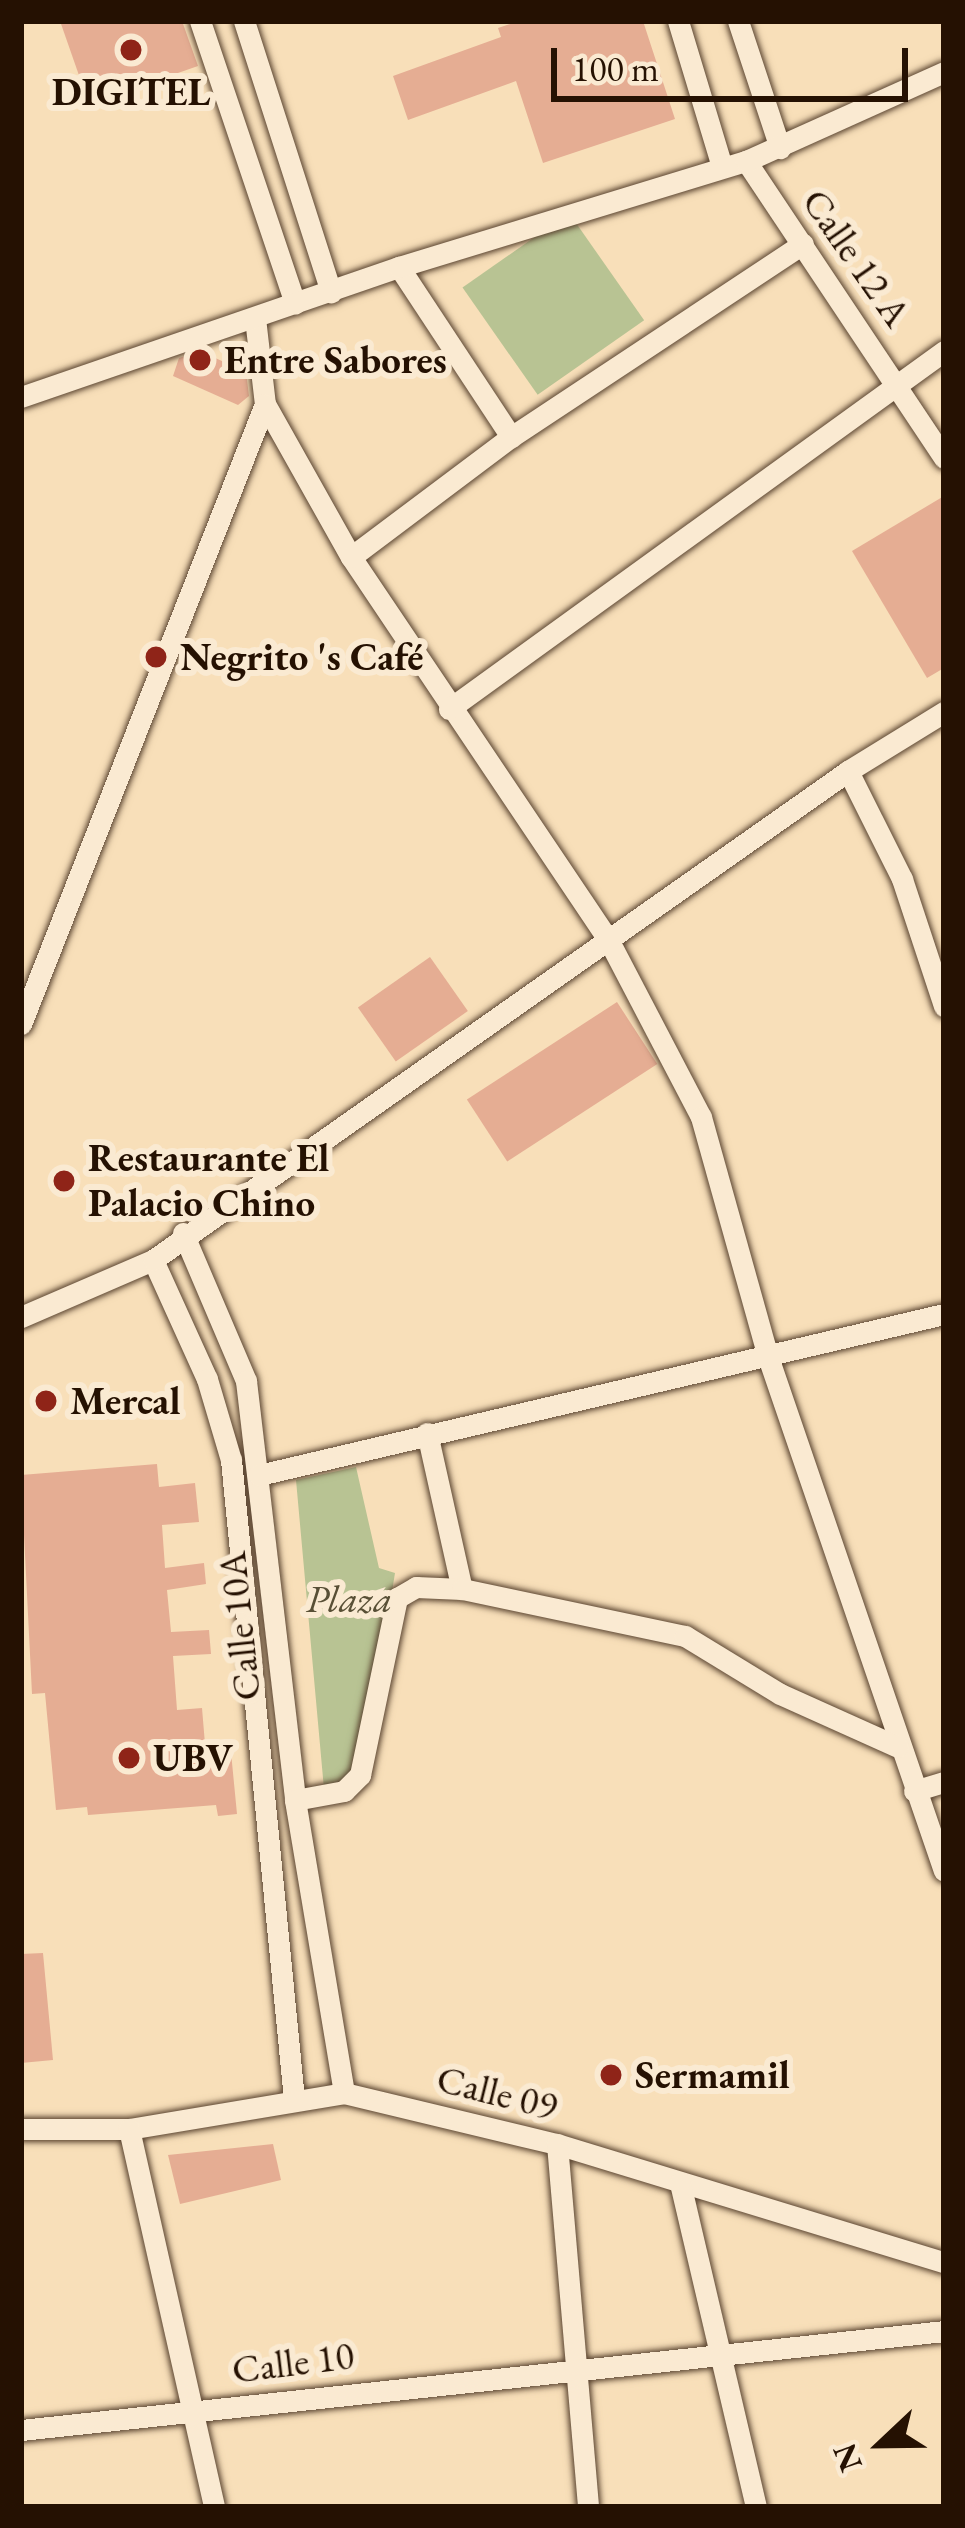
<!DOCTYPE html>
<html>
<head>
<meta charset="utf-8">
<style>
  body { margin:0 }
  #map { position:relative; width:965px; height:2528px; overflow:hidden; background:#f8dfb9; font-family:"EB Garamond",serif }
  div>[style] { position:absolute }
  [style*='--x'] { left:calc(var(--x)*1px); top:calc(var(--y)*1px); width:calc(var(--w)*1px); rotate:calc(var(--a)*1deg) }
  .green>* { inset:0; background:#b8c393; transform-origin:0 0 }
  .building>* { inset:0; background:#e5ad93; transform-origin:0 0 }
  .roads { filter:drop-shadow(0 0 3px #5a4430) drop-shadow(0 0 3px #5a4430) }
  .minor>* { height:21px; margin:-10.5px; padding:0 10.5px; transform-origin:10.5px; border-radius:10.5px; background:#faead2 }
  .dots>* { width:33px; height:33px; translate:-50% -50%; box-sizing:border-box; border:6px solid #faead2; border-radius:50% }
  span { translate:-50% -50%; white-space:nowrap; text-align:center; line-height:1.15; -webkit-text-stroke:12px #faead2; paint-order:stroke }
  .poi-label { font-size:39px; color:#251102; font-weight:700 }
  .left { translate:0 -50%; text-align:left }
  .street-label { font-size:39px; color:#251102 }
  .park-label { font-size:39px; color:#584f35; font-style:italic }
  .frame { position:absolute; inset:0; border:24px solid #251102; pointer-events:none }
  .north { position:absolute; left:821px; top:2384px; width:120px; height:120px; -webkit-text-stroke:9px #faead2; paint-order:stroke; rotate:248deg; font-size:33px; font-weight:700; line-height:48px; text-align:center; color:#251102 }
  .north::after { content:''; display:block; margin:auto; width:42px; height:54px; background:#251102; clip-path:polygon(50% 0,100% 100%,50% 72%,0 100%) }
  .scale { position:absolute; left:551px; top:48px; width:357px; height:54px; box-sizing:border-box; border:6px solid #251102; border-top:0; padding-left:15px; font-size:36px; line-height:42px; white-space:nowrap; color:#251102; -webkit-text-stroke:9px #faead2; paint-order:stroke }
</style>
</head>
<body>
<div id="map">
  <div class="green">
    <div style="left:569px;top:213px;width:131px;height:130px;rotate:55deg"></div>
    <div style="clip-path:polygon(356px 1467px,379px 1568px,395px 1573px,366px 1752px,340px 1785px,324px 1789px,296px 1480px)"></div>
  </div>
  <div class="building">
    <div style="clip-path:polygon(60px 21px,182px 21px,198px 66px,89px 104px)"></div>
    <div style="clip-path:polygon(519px 21px,643px 21px,675px 119px,543px 163px,516px 81px,408px 120px,393px 76px,501px 37px,498px 28px)"></div>
    <div style="clip-path:polygon(200px 351px,246px 372px,249px 396px,238px 405px,173px 376px,179px 358px)"></div>
    <div style="clip-path:polygon(944px 496px,944px 668px,927px 678px,852px 551px)"></div>
    <div style="left:430px;top:957px;width:66px;height:88px;rotate:55deg"></div>
    <div style="left:617px;top:1002px;width:74px;height:179px;rotate:57deg"></div>
    <div style="clip-path:polygon(157px 1464px,159px 1487px,195px 1483px,199px 1522px,162px 1525px,165px 1568px,204px 1563px,206px 1584px,167px 1590px,171px 1632px,209px 1630px,211px 1654px,173px 1656px,177px 1710px,202px 1708px,205px 1744px,230px 1742px,237px 1814px,218px 1816px,216px 1805px,88px 1815px,87px 1807px,56px 1810px,45px 1693px,32px 1694px,21px 1475px)"></div>
    <div style="clip-path:polygon(43px 1953px,53px 2060px,21px 2063px,21px 1954px)"></div>
    <div style="clip-path:polygon(273px 2144px,281px 2180px,180px 2204px,168px 2155px)"></div>
  </div>
  <div class="roads">
    <div class="minor">
      <div style="--x:200;--y:21;--w:298;--a:71.4"></div>
      <div style="--x:244;--y:21;--w:285;--a:72.2"></div>
      <div style="--x:678;--y:21;--w:152;--a:73.2"></div>
      <div style="--x:738;--y:21;--w:134;--a:71.7"></div>
      <div style="--x:746;--y:161;--w:357;--a:56.3"></div>
      <div style="--x:399;--y:267;--w:204;--a:56.6"></div>
      <div style="--x:255;--y:318;--w:87;--a:83.4"></div>
      <div style="--x:265;--y:404;--w:176;--a:60.7"></div>
      <div style="--x:351;--y:557;--w:465;--a:56.1"></div>
      <div style="--x:610;--y:943;--w:196;--a:62.4"></div>
      <div style="--x:701;--y:1117;--w:246;--a:74.4"></div>
      <div style="--x:767;--y:1354;--w:546;--a:71.1"></div>
      <div style="--x:21;--y:397;--w:400;--a:-19"></div>
      <div style="--x:399;--y:267;--w:363;--a:-17"></div>
      <div style="--x:746;--y:161;--w:217;--a:-24.2"></div>
      <div style="--x:351;--y:557;--w:200;--a:-36.9"></div>
      <div style="--x:511;--y:437;--w:350;--a:-33.5"></div>
      <div style="--x:449;--y:709;--w:611;--a:-35.88"></div>
      <div style="--x:848;--y:771;--w:121;--a:63.4"></div>
      <div style="--x:902;--y:879;--w:134;--a:71.7"></div>
      <div style="--x:21;--y:1024;--w:666;--a:-68.52"></div>
      <div style="--x:183;--y:1233;--w:161;--a:66.9"></div>
      <div style="--x:246;--y:1381;--w:422;--a:83.3"></div>
      <div style="--x:295;--y:1800;--w:297;--a:80.5"></div>
      <div style="--x:153;--y:1260;--w:131;--a:65.6"></div>
      <div style="--x:207;--y:1379;--w:84;--a:73.5"></div>
      <div style="--x:231;--y:1460;--w:642;--a:84.37"></div>
      <div style="--x:21;--y:1317;--w:144;--a:-23.4"></div>
      <div style="--x:153;--y:1260;--w:850;--a:-35.13"></div>
      <div style="--x:848;--y:771;--w:113;--a:-31.6"></div>
      <div style="--x:427;--y:1433;--w:160;--a:77.4"></div>
      <div style="--x:259;--y:1475;--w:704;--a:-13.23"></div>
      <div style="--x:914;--y:1791;--w:31;--a:-17"></div>
      <div style="--x:295;--y:1800;--w:50;--a:-10.4"></div>
      <div style="--x:344;--y:1791;--w:23;--a:-45"></div>
      <div style="--x:360;--y:1775;--w:181;--a:-78.2"></div>
      <div style="--x:397;--y:1598;--w:22;--a:-30"></div>
      <div style="--x:416;--y:1587;--w:46;--a:2.5"></div>
      <div style="--x:462;--y:1589;--w:228;--a:11.9"></div>
      <div style="--x:685;--y:1636;--w:111;--a:31.4"></div>
      <div style="--x:780;--y:1694;--w:129;--a:24.2"></div>
      <div style="--x:21;--y:2129;--w:108;--a:0"></div>
      <div style="--x:129;--y:2129;--w:218;--a:-9.5"></div>
      <div style="--x:344;--y:2093;--w:219;--a:13.5"></div>
      <div style="--x:557;--y:2144;--w:405;--a:17"></div>
      <div style="--x:129;--y:2129;--w:387;--a:77.3"></div>
      <div style="--x:557;--y:2144;--w:364;--a:85.1"></div>
      <div style="--x:680;--y:2183;--w:333;--a:76.8"></div>
      <div style="--x:21;--y:2430;--w:928;--a:-6.12"></div>
    </div>
  </div>
  <div class="dots">
    <div style="left:131px;top:50px;background:#8f2418"></div>
    <div style="left:200px;top:360px;background:#8f2418"></div>
    <div style="left:156px;top:657px;background:#8f2418"></div>
    <div style="left:64px;top:1181px;background:#8f2418"></div>
    <div style="left:46px;top:1401px;background:#8f2418"></div>
    <div style="left:129px;top:1758px;background:#8f2418"></div>
    <div style="left:611px;top:2075px;background:#8f2418"></div>
  </div>
  <div class="poi-label">
    <span style="left:131px;top:92px">DIGITEL</span>
    <span class="left" style="left:224px;top:360px">Entre Sabores</span>
    <span class="left" style="left:180px;top:657px">Negrito 's Café</span>
    <span class="left" style="left:88px;top:1181px">Restaurante El<br>Palacio Chino</span>
    <span class="left" style="left:70px;top:1401px">Mercal</span>
    <span class="left" style="left:153px;top:1758px">UBV</span>
    <span class="left" style="left:635px;top:2075px">Sermamil</span>
  </div>
  <div class="street-label">
    <span style="left:856px;top:258px;rotate:55deg">Calle 12 A</span>
    <span style="left:240px;top:1626px;rotate:-96deg">Calle 10A</span>
    <span style="left:497px;top:2093px;rotate:14deg">Calle 09</span>
    <span style="left:293px;top:2363px;rotate:-7deg">Calle 10</span>
  </div>
  <div class="park-label">
    <span style="left:349px;top:1599px">Plaza</span>
  </div>
  <div class="frame"></div>
  <div class="north">N</div>
  <div class="scale">100 m</div>
</div>
</body>
</html>
